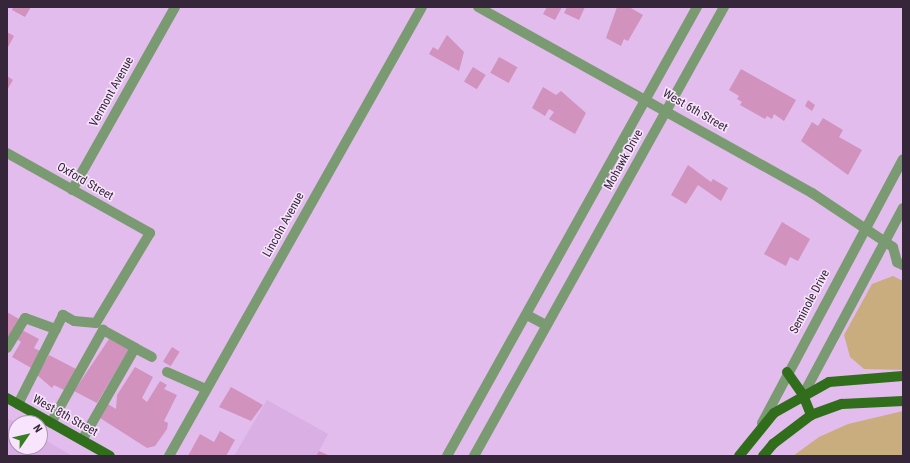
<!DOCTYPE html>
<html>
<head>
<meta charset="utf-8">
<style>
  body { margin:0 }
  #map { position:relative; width:910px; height:463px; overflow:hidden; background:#e2bcec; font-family:"Roboto Condensed",sans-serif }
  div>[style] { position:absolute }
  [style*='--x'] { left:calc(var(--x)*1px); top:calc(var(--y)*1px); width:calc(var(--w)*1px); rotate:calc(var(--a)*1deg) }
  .built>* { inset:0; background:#d9afe4 }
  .green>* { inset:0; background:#caad7f }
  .building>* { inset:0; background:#d192bd; transform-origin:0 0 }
  .minor>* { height:10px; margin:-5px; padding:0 5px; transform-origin:5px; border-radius:5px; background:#7a9a71 }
  .major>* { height:10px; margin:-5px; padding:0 5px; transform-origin:5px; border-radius:5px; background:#306e1c }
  span { translate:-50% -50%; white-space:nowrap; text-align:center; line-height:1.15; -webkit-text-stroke:3px #f8e5fd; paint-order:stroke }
  .street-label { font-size:12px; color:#352739 }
  .frame { position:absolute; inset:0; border:8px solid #352739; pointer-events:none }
  .north { position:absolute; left:8px; top:415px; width:40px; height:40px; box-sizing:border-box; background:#f8e5fd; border:1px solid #aa99af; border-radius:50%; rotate:56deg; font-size:11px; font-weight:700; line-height:16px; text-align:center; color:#352739 }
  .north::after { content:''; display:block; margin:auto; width:14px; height:18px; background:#387d21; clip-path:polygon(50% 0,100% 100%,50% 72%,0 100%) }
</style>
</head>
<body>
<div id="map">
  <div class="built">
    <div style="clip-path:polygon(267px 400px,328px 434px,316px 456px,234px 456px)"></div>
    <div style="clip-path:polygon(7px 418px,16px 423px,16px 447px,40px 447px,40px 437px,72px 456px,7px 456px)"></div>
  </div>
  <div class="green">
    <div style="clip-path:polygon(893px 276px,903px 281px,903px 370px,864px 369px,850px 357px,844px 335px,872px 284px)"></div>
    <div style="clip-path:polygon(903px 411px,903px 456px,793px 456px,819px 437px,848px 424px)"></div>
  </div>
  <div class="building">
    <div style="clip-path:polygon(13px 7px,31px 7px,25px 17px,12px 10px)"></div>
    <div style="clip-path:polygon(547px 7px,562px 7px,555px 20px,543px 14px)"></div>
    <div style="clip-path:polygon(567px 7px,585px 7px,579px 20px,564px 13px)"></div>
    <div style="clip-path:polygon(617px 7px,629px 7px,643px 15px,628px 41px,624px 39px,621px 46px,606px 38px)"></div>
    <div style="clip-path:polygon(7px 32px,14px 36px,7px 49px)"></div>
    <div style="clip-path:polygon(447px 35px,464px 52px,459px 71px,429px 54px,433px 47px,438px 50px)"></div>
    <div style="left:499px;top:57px;width:21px;height:18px;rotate:29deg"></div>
    <div style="left:473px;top:67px;width:15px;height:17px;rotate:32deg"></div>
    <div style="clip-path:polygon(741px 69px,796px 100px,784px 121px,774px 114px,772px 119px,767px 116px,765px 119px,740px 105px,742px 102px,737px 99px,739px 96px,729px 90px)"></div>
    <div style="clip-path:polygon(7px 76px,13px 80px,7px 90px)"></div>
    <div style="clip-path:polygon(543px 87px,556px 95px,561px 91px,586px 113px,575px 134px,549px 119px,554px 112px,549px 109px,545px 116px,532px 108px)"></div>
    <div style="clip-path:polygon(808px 100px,815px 105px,812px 111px,805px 106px)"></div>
    <div style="clip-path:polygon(823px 118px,843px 130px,839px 137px,862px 150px,848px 175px,801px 141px,812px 122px,818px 126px)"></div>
    <div style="clip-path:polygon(688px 165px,711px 182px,713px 179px,728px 188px,721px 201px,698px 185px,686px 204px,671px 195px)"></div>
    <div style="clip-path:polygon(782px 222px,810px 239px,798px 261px,790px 257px,786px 266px,764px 254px)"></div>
    <div style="clip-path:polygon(7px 312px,19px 319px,7px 341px)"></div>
    <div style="clip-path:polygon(22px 330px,39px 339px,34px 348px,42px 352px,33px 369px,12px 357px,21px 342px,17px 339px)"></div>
    <div style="clip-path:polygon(109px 339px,129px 349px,97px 403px,74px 391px)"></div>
    <div style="left:172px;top:347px;width:9px;height:17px;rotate:32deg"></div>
    <div style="clip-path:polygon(49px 355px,76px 369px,64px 390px,54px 385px,52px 388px,37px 375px)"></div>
    <div style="clip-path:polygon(135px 367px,153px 377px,142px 398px,147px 402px,160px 381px,167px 385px,164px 389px,177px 395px,164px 421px,168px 423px,167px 429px,155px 446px,147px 448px,100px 418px,108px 404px,116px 409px,117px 395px)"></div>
    <div style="clip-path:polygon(231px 387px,263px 405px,251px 421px,219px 407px)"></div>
    <div style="clip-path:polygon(220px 431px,235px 440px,226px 456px,188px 456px,200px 434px,214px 442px)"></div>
    <div style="clip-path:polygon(319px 451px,330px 456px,316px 456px)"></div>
  </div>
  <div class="minor">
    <div style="--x:478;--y:7;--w:382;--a:29.1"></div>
    <div style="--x:812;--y:193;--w:97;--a:33.7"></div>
    <div style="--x:893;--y:247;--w:16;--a:75"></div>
    <div style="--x:897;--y:262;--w:7;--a:27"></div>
    <div style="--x:7;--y:153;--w:164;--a:29.2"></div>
    <div style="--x:150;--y:233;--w:105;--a:121"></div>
    <div style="--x:96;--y:323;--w:22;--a:-175"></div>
    <div style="--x:74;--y:321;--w:13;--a:-151"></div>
    <div style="--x:63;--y:315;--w:100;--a:116.8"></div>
    <div style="--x:72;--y:190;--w:210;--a:-60.6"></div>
    <div style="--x:527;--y:315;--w:21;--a:28"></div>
    <div style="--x:7;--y:348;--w:35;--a:-59"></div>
    <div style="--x:25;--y:318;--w:33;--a:20"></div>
    <div style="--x:135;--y:348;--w:19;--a:28"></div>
    <div style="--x:167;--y:372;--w:43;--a:23.6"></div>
    <div style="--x:803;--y:395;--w:212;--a:-61.9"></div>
    <div style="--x:51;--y:423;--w:107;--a:-60.8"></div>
    <div style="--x:103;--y:330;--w:37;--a:29"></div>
    <div style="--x:135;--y:348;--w:106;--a:119.9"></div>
    <div style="--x:762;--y:423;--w:299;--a:-61.9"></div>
    <div style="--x:169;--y:456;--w:515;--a:-60.6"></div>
    <div style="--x:447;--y:456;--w:514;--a:-60.89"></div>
    <div style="--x:474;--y:456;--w:514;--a:-60.89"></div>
  </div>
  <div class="major">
    <div style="--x:787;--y:372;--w:28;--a:55"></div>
    <div style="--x:803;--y:395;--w:22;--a:68"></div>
    <div style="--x:7;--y:398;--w:118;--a:29.4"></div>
    <div style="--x:739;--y:456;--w:55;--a:-50.9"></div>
    <div style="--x:774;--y:413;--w:63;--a:-29.4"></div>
    <div style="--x:829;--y:382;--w:74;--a:-4.6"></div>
    <div style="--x:763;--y:456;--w:16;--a:-50"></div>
    <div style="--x:773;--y:444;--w:48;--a:-37.3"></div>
    <div style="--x:811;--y:415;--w:33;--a:-20"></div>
    <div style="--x:842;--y:404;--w:61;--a:-2.8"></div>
  </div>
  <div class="street-label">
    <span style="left:112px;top:92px;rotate:-61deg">Vermont Avenue</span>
    <span style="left:695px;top:111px;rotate:30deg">West 6th Street</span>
    <span style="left:624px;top:160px;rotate:-61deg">Mohawk Drive</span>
    <span style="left:85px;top:182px;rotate:30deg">Oxford Street</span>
    <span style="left:284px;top:225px;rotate:-61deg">Lincoln Avenue</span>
    <span style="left:810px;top:302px;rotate:-62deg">Seminole Drive</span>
    <span style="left:65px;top:416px;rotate:29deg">West 8th Street</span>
  </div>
  <div class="frame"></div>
  <div class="north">N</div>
</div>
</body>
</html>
